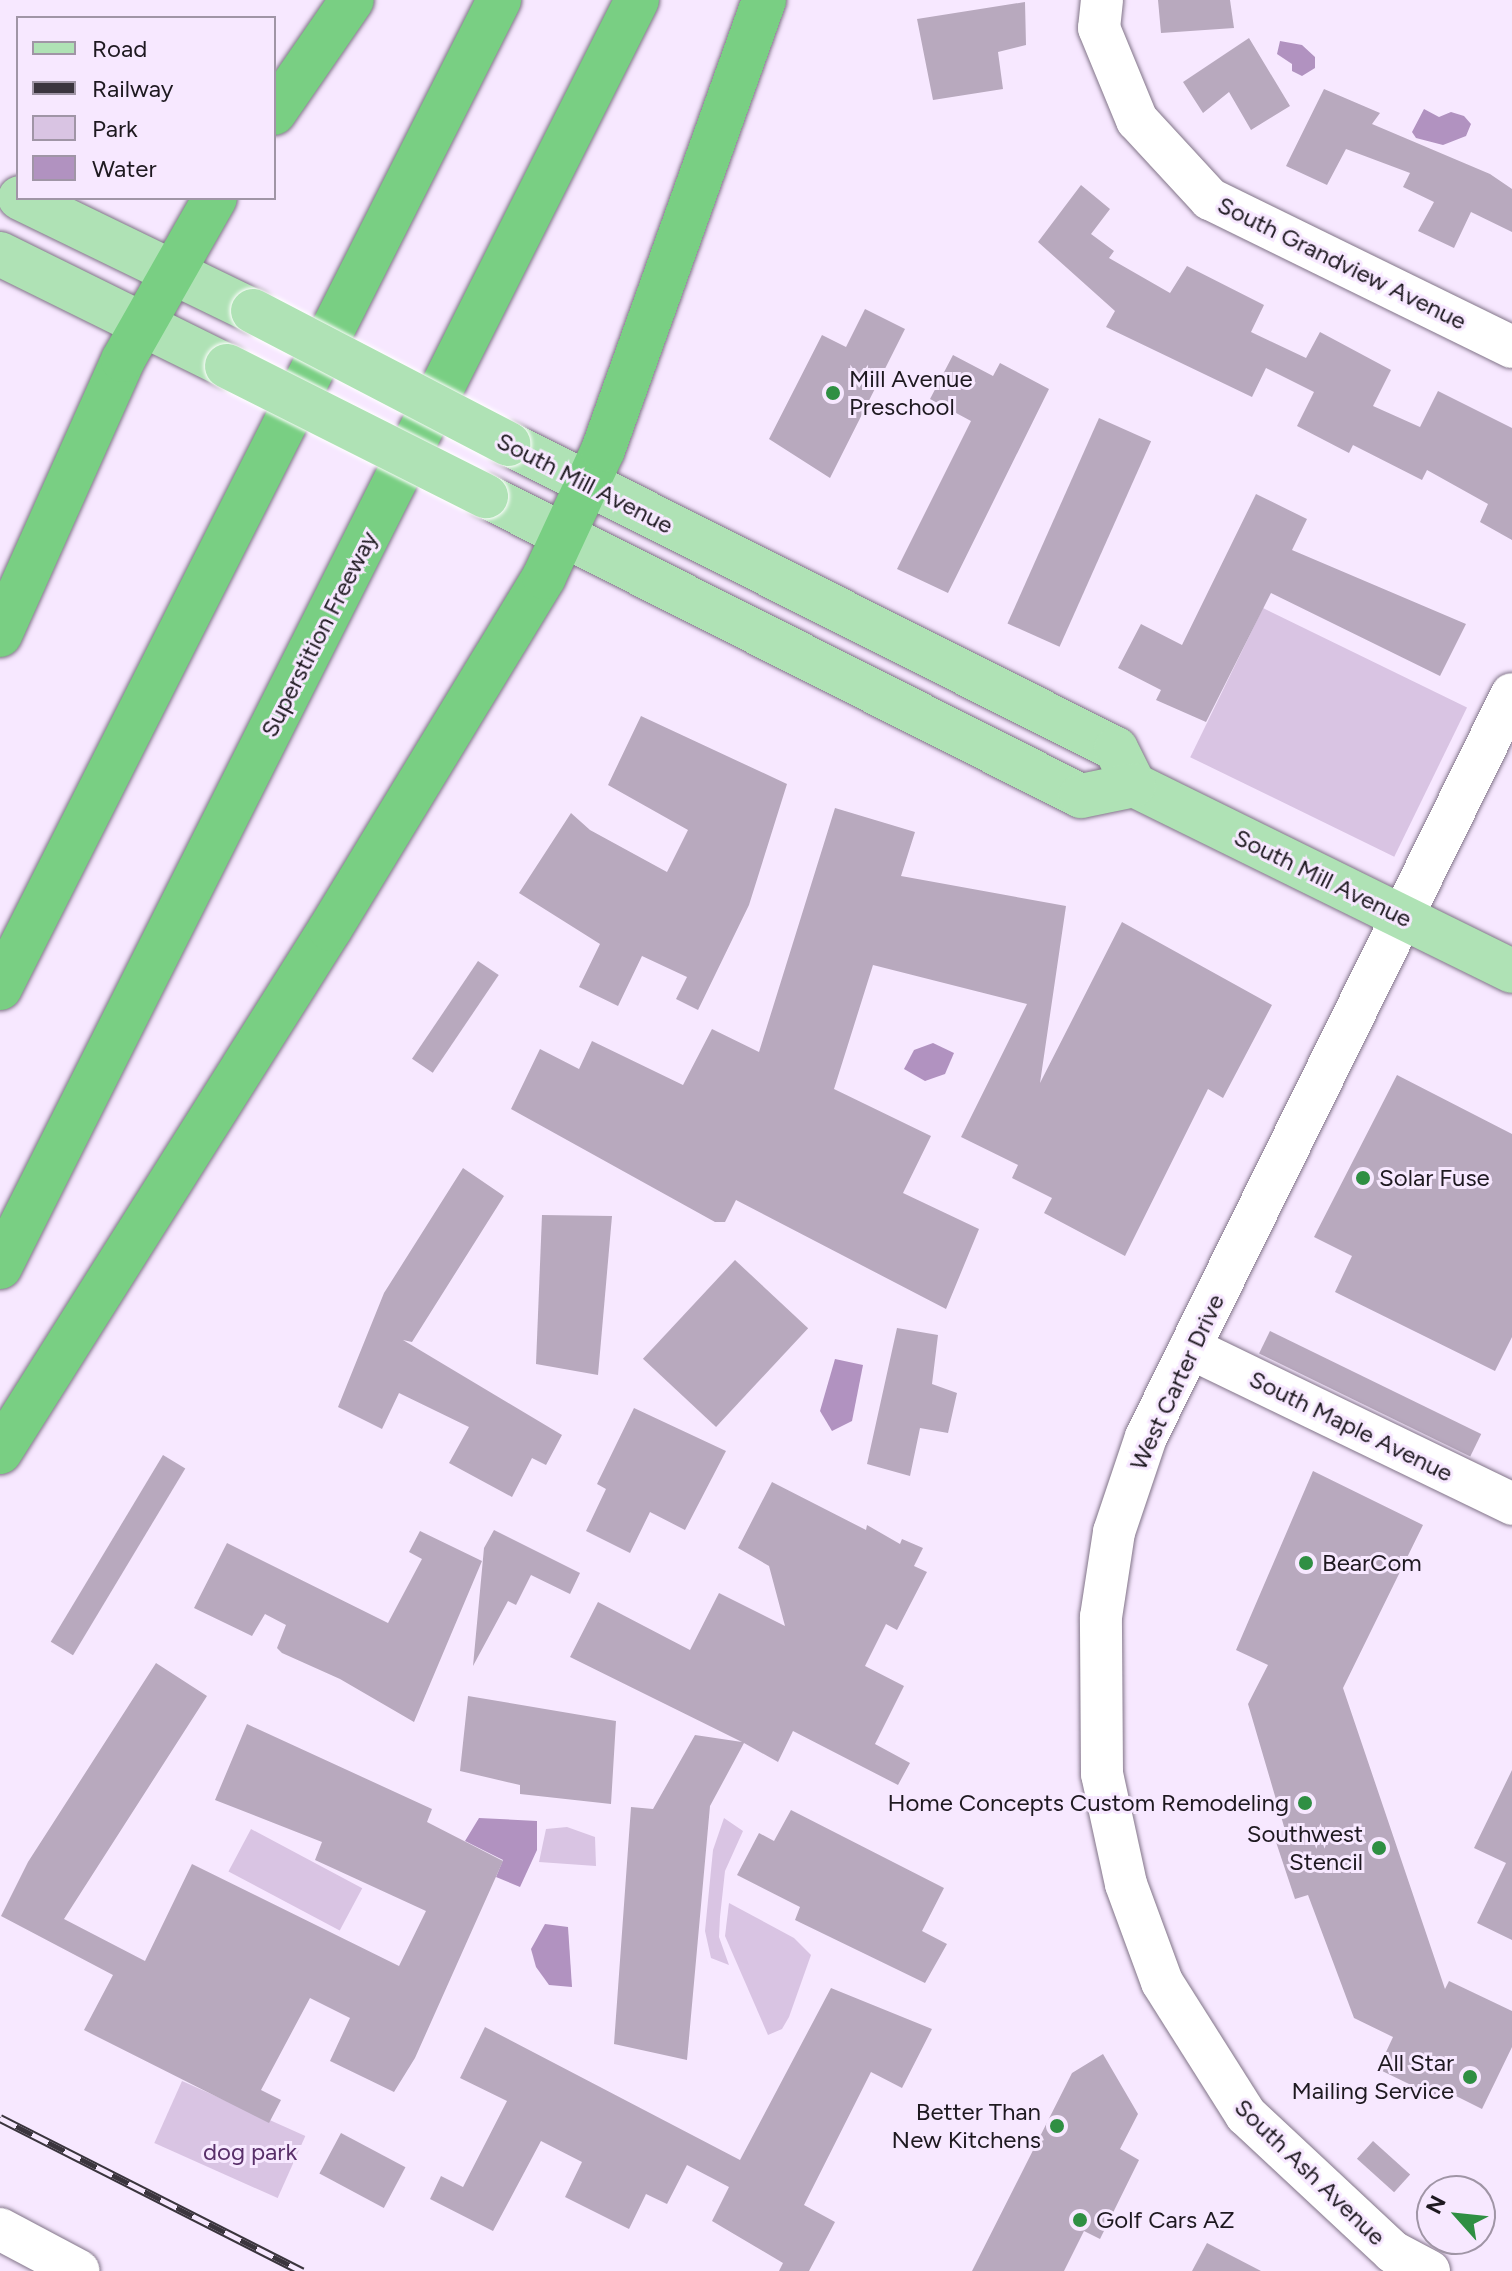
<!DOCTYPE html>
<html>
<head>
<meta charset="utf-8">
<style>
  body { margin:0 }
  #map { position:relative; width:1512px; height:2271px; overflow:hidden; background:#f7e8ff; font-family:Figtree,sans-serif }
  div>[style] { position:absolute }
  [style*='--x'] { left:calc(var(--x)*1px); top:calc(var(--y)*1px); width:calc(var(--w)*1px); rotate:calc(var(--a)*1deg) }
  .green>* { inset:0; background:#d9c4e3; transform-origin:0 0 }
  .water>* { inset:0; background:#b192c0 }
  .building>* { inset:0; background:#b8a9be; transform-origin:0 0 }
  .roads { filter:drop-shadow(0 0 2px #817488) drop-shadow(0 0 2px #817488) }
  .minor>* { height:42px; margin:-21px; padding:0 21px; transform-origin:21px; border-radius:21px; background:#fff }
  .major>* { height:44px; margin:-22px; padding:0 22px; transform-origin:22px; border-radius:22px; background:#afe2b5 }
  .highway>* { height:44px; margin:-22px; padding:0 22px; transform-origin:22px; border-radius:22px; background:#79cf83 }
  .rail>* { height:9px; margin-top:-4.5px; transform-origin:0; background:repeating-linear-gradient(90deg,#f7e8ff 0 18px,#3b353e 0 36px); box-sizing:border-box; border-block:2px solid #3b353e }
  .bridges { filter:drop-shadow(0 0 2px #fff) drop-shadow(0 0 2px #fff) }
  .major-bridge>* { height:44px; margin:-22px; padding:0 22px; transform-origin:22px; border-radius:22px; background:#afe2b5 }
  .dots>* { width:22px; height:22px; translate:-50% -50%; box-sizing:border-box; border:4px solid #f7e8ff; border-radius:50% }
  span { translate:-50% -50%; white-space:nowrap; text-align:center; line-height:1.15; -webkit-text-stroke:6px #f7e8ff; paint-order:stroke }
  .street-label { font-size:24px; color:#1e1920 }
  .poi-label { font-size:24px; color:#1e1920 }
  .left { translate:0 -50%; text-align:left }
  .right { translate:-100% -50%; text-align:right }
  .park-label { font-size:24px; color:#59306a }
  .legend { position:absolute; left:16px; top:16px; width:260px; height:184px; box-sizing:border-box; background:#f7e8ff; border:2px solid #a095a6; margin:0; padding:10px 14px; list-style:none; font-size:24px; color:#1e1920 }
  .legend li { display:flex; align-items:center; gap:16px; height:40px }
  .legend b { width:40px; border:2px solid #a095a6 }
  .north { position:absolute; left:1416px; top:2175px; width:80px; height:80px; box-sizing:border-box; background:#f7e8ff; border:2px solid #a095a6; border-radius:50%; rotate:297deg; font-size:22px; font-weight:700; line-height:32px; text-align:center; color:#1e1920 }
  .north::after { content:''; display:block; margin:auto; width:28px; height:36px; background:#2f8f43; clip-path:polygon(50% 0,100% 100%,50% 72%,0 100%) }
</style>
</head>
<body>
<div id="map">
  <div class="green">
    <div style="left:1263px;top:608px;width:227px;height:166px;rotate:26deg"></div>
    <div style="clip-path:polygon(724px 1818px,743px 1831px,725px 1871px,720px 1917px,719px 1937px,729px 1965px,711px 1958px,705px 1931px,713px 1850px)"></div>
    <div style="clip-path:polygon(567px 1827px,595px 1837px,596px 1866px,539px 1862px,546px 1829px)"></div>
    <div style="left:251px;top:1829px;width:126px;height:48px;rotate:28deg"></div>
    <div style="clip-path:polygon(729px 1903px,794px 1938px,811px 1955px,789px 2017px,782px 2029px,768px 2035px,725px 1936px)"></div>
    <div style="left:182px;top:2081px;width:135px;height:68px;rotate:24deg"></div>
  </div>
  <div class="water">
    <div style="clip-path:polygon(1280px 41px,1302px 45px,1315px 57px,1315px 68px,1302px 76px,1292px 71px,1292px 64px,1277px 54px)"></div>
    <div style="clip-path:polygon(1424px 109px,1439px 117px,1451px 112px,1464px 116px,1471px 124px,1466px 136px,1443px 145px,1416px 138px,1412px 132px)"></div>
    <div style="clip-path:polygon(933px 1043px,954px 1053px,945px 1074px,925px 1081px,904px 1069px,914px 1050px)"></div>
    <div style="clip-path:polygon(835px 1359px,863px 1365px,852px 1421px,832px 1431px,820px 1411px)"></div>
    <div style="clip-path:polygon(479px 1818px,537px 1821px,537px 1850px,520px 1887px,496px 1877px,503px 1860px,465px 1841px)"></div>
    <div style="clip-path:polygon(545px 1924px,568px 1927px,572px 1987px,549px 1985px,536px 1967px,531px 1949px)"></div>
  </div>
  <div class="building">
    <div style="clip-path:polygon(1158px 0,1230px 0,1234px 28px,1161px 33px)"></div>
    <div style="clip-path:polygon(1025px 2px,1026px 45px,998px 52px,1003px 89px,933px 100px,917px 19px)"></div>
    <div style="clip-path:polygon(1249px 38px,1290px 106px,1251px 130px,1229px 92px,1203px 113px,1183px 82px)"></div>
    <div style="clip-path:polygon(1324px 89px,1380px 113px,1372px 124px,1490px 174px,1512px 189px,1512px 232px,1471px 212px,1454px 248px,1418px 231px,1434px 202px,1403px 187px,1410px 173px,1346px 149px,1327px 185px,1286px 166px)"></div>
    <div style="clip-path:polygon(1081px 185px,1110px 209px,1091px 234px,1114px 251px,1109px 258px,1170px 293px,1187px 266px,1264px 305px,1251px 332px,1306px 358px,1320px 332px,1391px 370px,1373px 406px,1420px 427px,1438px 391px,1512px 428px,1512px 540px,1480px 522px,1488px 504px,1427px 470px,1422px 480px,1353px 445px,1349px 453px,1297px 426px,1314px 392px,1266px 368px,1252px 397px,1106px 327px,1115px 311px,1038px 242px)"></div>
    <div style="clip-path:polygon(865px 309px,905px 329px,830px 478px,769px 439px,822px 335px,846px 347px)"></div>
    <div style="clip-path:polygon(953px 355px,993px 376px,1000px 363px,1049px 389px,948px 593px,897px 569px,971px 421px,930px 399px)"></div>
    <div style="left:1099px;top:418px;width:57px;height:225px;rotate:24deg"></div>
    <div style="clip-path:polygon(1256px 494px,1307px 519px,1292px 550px,1466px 624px,1440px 676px,1271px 593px,1206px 722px,1156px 700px,1161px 690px,1118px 668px,1141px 624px,1182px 645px)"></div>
    <div style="clip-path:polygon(641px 716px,787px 784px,749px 905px,698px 1010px,676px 999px,687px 977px,642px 956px,618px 1006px,579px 987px,600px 944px,519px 893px,571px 813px,590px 830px,667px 872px,688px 830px,608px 785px)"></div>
    <div style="clip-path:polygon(835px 808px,915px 832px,901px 876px,1066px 906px,1040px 1083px,1122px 922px,1272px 1005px,1223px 1098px,1208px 1089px,1125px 1256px,1044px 1213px,1052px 1198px,1012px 1178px,1018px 1165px,961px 1137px,1027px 1004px,873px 965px,834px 1089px,931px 1136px,903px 1193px,979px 1229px,946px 1309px,736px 1200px,725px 1222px,715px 1222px,511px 1109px,540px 1049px,579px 1069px,592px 1041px,683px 1085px,712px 1029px,759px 1052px)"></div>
    <div style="left:478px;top:961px;width:25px;height:118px;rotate:34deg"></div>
    <div style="clip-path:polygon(1397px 1075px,1512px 1134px,1512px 1337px,1495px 1371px,1335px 1292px,1352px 1256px,1314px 1237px)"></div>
    <div style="clip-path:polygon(463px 1168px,504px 1196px,412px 1342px,403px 1340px,562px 1435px,546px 1465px,532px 1458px,512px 1497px,449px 1463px,469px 1427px,399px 1393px,382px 1429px,338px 1407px,384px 1293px)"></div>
    <div style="clip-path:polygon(542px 1215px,612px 1216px,598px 1375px,536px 1364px)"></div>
    <div style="left:735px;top:1260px;width:100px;height:135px;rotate:43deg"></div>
    <div style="clip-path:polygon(897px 1328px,938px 1335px,932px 1384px,957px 1393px,948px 1433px,920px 1428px,910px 1476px,867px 1464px)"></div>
    <div style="left:1270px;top:1331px;width:235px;height:25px;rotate:26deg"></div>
    <div style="clip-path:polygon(634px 1408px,726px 1451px,685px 1530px,650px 1512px,630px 1553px,586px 1531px,606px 1489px,597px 1484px)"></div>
    <div style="left:163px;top:1455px;width:26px;height:218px;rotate:31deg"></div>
    <div style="clip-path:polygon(1313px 1471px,1423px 1525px,1343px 1688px,1445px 1989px,1449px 1981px,1512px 2011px,1512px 2047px,1482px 2109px,1442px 2089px,1438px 2098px,1378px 2069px,1393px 2037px,1354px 2018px,1308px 1895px,1295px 1899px,1273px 1833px,1285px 1830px,1248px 1704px,1268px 1665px,1236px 1650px)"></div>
    <div style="clip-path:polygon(772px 1482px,866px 1530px,867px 1525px,900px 1544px,902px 1539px,923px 1548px,914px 1566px,927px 1572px,897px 1630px,886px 1624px,865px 1666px,904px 1686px,875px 1744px,910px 1763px,898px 1785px,793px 1731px,778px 1762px,744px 1743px,710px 1806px,687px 2060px,614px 2044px,631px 1807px,653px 1809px,695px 1735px,742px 1742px,570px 1657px,598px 1602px,690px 1650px,719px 1593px,785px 1626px,769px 1566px,738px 1548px)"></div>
    <div style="clip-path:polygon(494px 1530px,580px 1573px,570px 1594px,531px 1575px,516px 1605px,508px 1601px,473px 1666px,484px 1548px)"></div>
    <div style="clip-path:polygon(420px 1531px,482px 1561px,414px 1722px,340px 1679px,282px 1653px,277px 1648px,286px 1625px,265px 1614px,252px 1636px,194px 1608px,227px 1543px,388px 1623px,422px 1559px,409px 1552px)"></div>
    <div style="clip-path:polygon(156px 1663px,207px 1696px,64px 1919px,145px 1961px,192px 1864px,399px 1966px,426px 1911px,315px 1860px,322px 1842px,215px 1800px,247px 1724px,432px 1809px,427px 1822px,503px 1861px,415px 2058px,394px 2092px,330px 2061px,350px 2018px,310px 1998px,261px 2090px,281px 2100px,269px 2123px,84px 2030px,113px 1975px,1px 1916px,28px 1862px)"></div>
    <div style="clip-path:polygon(468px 1696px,616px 1721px,611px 1804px,520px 1794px,520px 1785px,460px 1771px)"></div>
    <div style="clip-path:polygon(1512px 1770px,1512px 1940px,1477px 1923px,1506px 1863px,1474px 1848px)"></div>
    <div style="clip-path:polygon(791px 1810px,944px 1888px,922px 1931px,947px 1944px,925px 1983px,795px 1920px,800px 1907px,737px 1875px,759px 1833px,774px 1841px)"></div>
    <div style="clip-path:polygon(831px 1988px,932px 2029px,902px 2088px,871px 2072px,804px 2205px,835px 2222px,809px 2271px,779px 2271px,783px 2263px,712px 2221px,729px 2187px,687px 2165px,667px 2204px,646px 2194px,629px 2229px,565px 2197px,582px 2162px,541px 2141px,493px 2231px,430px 2199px,441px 2176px,463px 2187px,507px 2101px,460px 2078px,485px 2027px,740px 2160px)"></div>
    <div style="clip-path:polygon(1103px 2054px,1138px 2114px,1120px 2149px,1139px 2160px,1100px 2239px,1084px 2231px,1064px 2271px,972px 2271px,1072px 2073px)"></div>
    <div style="left:341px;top:2133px;width:73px;height:46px;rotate:28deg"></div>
    <div style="left:1373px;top:2141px;width:50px;height:24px;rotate:42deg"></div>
    <div style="clip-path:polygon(1207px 2243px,1261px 2271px,1192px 2271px)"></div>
  </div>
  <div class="roads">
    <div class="minor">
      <div style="--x:1102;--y:0;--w:28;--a:96"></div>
      <div style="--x:1099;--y:28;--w:100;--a:67.6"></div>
      <div style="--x:1137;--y:120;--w:108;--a:47.3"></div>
      <div style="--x:1210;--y:199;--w:336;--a:26.1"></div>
      <div style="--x:1190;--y:1348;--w:358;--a:25.8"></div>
      <div style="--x:0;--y:2229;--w:89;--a:28"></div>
      <div style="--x:1429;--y:2271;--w:41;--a:-152.2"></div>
      <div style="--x:1393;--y:2252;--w:201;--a:-137"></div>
      <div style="--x:1246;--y:2115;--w:157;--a:-122.3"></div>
      <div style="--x:1162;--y:1982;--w:104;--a:-110.2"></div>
      <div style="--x:1126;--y:1884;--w:113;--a:-102.3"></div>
      <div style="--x:1102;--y:1774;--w:157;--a:-90.4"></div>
      <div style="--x:1101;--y:1617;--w:86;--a:-81.3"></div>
      <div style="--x:1114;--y:1532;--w:100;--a:-71.4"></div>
      <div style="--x:1146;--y:1437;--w:828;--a:-63.78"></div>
    </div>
    <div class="major">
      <div style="--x:20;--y:198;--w:259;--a:25.9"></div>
      <div style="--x:0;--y:254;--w:253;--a:26.3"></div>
      <div style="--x:509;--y:444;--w:679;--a:26.68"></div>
      <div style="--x:1116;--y:749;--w:40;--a:63.4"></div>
      <div style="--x:1134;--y:785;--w:421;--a:26.2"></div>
      <div style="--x:486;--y:496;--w:666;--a:26.76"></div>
      <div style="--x:1081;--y:796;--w:54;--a:-11.7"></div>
    </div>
    <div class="highway">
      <div style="--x:274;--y:113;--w:137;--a:-55.4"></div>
      <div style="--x:0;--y:635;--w:301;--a:-65.9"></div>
      <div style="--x:123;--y:360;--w:186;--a:-60.4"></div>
      <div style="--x:0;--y:988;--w:1107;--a:-63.2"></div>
      <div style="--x:0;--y:1267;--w:1418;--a:-63.31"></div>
      <div style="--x:0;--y:1452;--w:618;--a:-57.75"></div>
      <div style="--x:330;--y:929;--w:412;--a:-58.7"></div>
      <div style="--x:544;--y:577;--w:140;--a:-65.1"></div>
      <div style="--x:603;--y:450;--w:478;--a:-70.3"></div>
    </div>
  </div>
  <div class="rail">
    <div style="--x:0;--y:2118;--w:339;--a:26.9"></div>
  </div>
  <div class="bridges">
    <div class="major-bridge">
      <div style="--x:253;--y:311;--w:288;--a:27.5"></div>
      <div style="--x:227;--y:366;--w:290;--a:26.7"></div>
    </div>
  </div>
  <div class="dots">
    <div style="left:833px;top:393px;background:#2f8f43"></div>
    <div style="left:1363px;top:1178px;background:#2f8f43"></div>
    <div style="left:1306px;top:1563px;background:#2f8f43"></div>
    <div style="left:1305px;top:1803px;background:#2f8f43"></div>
    <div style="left:1379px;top:1848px;background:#2f8f43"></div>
    <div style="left:1470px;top:2077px;background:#2f8f43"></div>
    <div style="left:1057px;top:2126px;background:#2f8f43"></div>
    <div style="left:1080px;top:2220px;background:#2f8f43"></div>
  </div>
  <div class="street-label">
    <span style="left:1342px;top:263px;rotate:26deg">South Grandview Avenue</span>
    <span style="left:585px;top:483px;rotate:27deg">South Mill Avenue</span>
    <span style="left:319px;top:634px;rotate:-63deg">Superstition Freeway</span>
    <span style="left:1323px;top:878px;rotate:26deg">South Mill Avenue</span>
    <span style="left:1177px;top:1382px;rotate:-65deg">West Carter Drive</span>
    <span style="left:1351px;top:1426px;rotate:26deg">South Maple Avenue</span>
    <span style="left:1310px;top:2172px;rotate:44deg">South Ash Avenue</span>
  </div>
  <div class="poi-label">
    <span class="left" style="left:849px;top:393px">Mill Avenue<br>Preschool</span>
    <span class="left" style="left:1379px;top:1178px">Solar Fuse</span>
    <span class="left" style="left:1322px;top:1563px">BearCom</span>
    <span class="right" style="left:1289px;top:1803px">Home Concepts Custom Remodeling</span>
    <span class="right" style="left:1363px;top:1848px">Southwest<br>Stencil</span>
    <span class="right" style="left:1454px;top:2077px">All Star<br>Mailing Service</span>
    <span class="right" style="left:1041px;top:2126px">Better Than<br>New Kitchens</span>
    <span class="left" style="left:1096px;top:2220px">Golf Cars AZ</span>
  </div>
  <div class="park-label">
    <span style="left:250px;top:2152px">dog park</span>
  </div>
  <ul class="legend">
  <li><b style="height:10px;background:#afe2b5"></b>Road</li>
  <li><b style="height:10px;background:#3b353e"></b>Railway</li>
  <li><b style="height:22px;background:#d9c4e3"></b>Park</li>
  <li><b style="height:22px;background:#b192c0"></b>Water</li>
  </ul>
  <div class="north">N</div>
</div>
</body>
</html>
